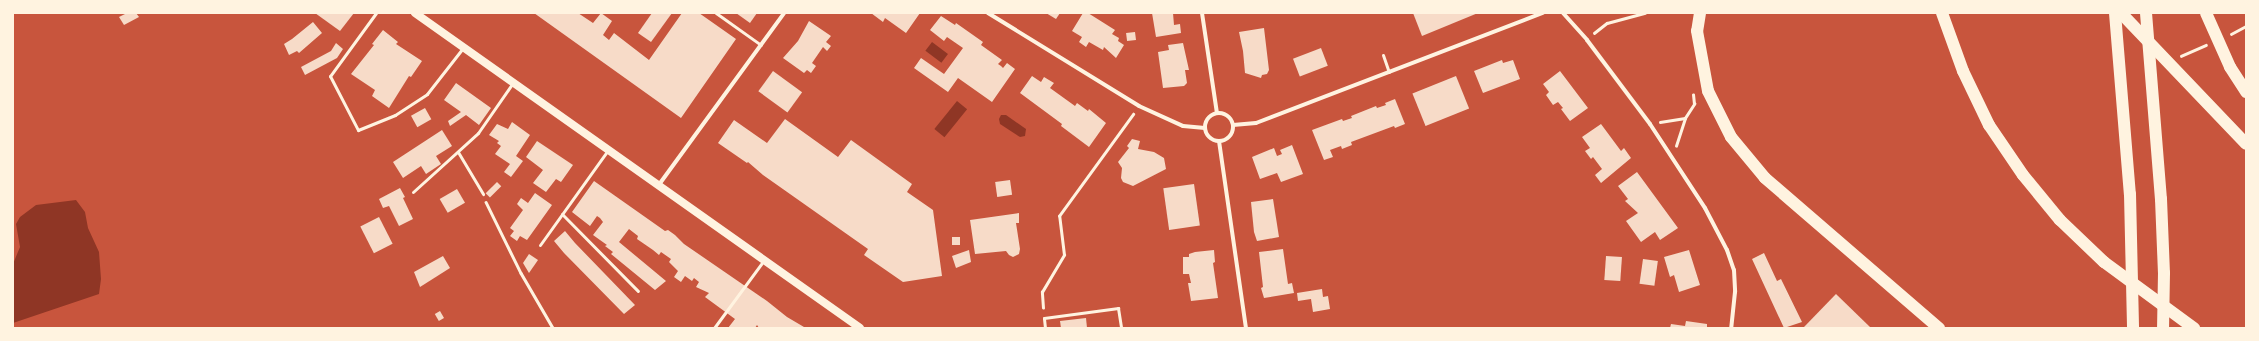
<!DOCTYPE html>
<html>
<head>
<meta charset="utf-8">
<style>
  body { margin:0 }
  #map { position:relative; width:2259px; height:341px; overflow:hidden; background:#c8553d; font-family:Roboto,sans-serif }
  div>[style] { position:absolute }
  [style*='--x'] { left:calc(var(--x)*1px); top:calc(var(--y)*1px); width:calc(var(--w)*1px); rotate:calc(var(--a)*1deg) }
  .water>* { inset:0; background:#8f3625; transform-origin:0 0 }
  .building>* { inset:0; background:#f7dbc8; transform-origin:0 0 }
  .path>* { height:2.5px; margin:-1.25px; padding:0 1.25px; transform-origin:1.25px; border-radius:1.25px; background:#fff3e0 }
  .service>* { height:3px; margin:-1.5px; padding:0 1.5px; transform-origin:1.5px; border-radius:1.5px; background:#fff3e0 }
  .minor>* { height:4px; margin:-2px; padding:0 2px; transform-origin:2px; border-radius:2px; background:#fff3e0 }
  .minor>.ring { margin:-2px; padding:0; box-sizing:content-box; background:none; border:4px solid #fff3e0; border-radius:50% }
  .secondary>* { height:8px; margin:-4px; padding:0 4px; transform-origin:4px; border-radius:4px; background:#fff3e0 }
  .motorway>* { height:12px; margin:-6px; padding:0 6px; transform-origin:6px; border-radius:6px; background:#fff3e0 }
  span { translate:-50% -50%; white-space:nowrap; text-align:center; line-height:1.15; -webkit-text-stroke:3px #fff3e0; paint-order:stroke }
  .frame { position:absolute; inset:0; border:14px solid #fff3e0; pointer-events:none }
</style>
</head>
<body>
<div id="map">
  <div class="water">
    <div style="left:932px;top:42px;width:20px;height:11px;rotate:37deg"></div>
    <div style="left:957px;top:101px;width:13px;height:36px;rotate:39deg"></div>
    <div style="clip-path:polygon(1001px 115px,1006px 115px,1026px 129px,1025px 136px,1020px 137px,1000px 124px,999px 119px)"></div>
    <div style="clip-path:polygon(76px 200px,85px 212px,88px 228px,99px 252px,101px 279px,99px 294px,13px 323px,13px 264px,20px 247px,16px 224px,20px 217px,36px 205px)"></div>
  </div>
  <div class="building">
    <div style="clip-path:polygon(127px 13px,136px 13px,139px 17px,124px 25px,119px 17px)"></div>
    <div style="clip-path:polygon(315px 13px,354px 13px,340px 31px)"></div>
    <div style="clip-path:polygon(534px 13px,578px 13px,593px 23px,601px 13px,612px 21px,603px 35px,609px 40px,614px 33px,649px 60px,682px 13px,699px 13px,736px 39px,681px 118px)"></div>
    <div style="clip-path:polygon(652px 13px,672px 13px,651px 42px,638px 33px)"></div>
    <div style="clip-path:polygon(736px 13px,757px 13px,750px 23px)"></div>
    <div style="clip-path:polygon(871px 13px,920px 13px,906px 33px,885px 18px,883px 22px)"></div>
    <div style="clip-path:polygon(1046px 13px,1060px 13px,1056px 19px)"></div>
    <div style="clip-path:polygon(1083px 13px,1088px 13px,1115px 30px,1112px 34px,1119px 38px,1118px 41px,1124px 45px,1116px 58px,1104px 47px,1103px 50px,1089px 42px,1086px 47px,1079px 42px,1082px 37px,1072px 31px)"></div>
    <div style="clip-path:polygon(1152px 13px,1173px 13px,1174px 25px,1180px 24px,1181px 33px,1156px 37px)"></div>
    <div style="clip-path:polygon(1413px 13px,1478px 13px,1422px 36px)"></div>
    <div style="clip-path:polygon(941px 16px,955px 25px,956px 23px,983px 42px,981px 45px,1002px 60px,998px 64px,1001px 66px,1003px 68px,1007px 63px,1015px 69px,992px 102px,958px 78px,948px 92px,914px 68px,921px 58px,944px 74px,963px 48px,947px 37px,944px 41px,930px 30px)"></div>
    <div style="clip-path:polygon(809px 21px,831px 36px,826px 42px,831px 46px,827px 51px,823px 47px,812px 63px,816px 66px,811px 73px,807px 70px,804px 73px,783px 58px,798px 41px)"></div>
    <div style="clip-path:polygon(313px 22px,322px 33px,299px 53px,297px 51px,289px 55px,284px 44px,292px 39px)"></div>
    <div style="clip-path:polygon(1264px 28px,1269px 70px,1267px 74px,1262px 75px,1261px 78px,1245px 73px,1243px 51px,1239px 32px)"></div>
    <div style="clip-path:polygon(383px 30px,398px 42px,396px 44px,422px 61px,411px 77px,409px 76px,389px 108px,372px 96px,375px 90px,351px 74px,374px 45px,372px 44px)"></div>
    <div style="left:1135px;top:32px;width:8px;height:9px;rotate:83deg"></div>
    <div style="clip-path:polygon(336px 43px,343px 49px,337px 58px,305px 75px,301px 67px,331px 51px)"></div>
    <div style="clip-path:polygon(1183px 43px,1189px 70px,1185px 70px,1187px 83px,1184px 86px,1163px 88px,1158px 52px,1169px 50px,1168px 45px)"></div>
    <div style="left:1321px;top:48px;width:19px;height:30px;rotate:69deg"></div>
    <div style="clip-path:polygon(1502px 60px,1503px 63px,1513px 60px,1520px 79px,1483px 93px,1474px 71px)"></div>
    <div style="left:773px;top:71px;width:36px;height:25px;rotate:36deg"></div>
    <div style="clip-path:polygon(1560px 71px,1588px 108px,1570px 121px,1561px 109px,1563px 108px,1558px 102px,1553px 105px,1546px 95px,1549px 92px,1543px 84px)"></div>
    <div style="clip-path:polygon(1032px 76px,1041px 82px,1044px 77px,1054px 83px,1050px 88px,1075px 106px,1077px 103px,1088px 111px,1089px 109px,1106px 123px,1089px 147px,1061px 126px,1062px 124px,1020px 93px)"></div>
    <div style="left:1456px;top:76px;width:35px;height:47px;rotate:68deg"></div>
    <div style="clip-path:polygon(456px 83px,491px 108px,479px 125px,466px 115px,450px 126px,448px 121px,461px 112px,444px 100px)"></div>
    <div style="clip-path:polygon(1395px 99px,1405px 124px,1395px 128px,1394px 126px,1351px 142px,1352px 145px,1342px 149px,1341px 146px,1330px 150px,1333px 157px,1324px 160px,1312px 130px,1342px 119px,1343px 121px,1352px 118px,1351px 116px,1376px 106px,1377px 108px,1386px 105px,1385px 103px)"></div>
    <div style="left:425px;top:108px;width:13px;height:16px;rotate:61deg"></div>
    <div style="clip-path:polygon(785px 119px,838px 157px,851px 140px,912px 184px,907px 192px,933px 210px,942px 276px,903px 282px,864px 255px,868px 249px,763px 175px,748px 162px,747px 163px,718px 143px,734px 120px,767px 143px)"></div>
    <div style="clip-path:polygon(512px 122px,530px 135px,516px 156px,523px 161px,511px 177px,504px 172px,510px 164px,495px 154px,501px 146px,497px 143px,499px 141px,489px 135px,497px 124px,508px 129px)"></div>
    <div style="clip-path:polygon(1601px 124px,1621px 151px,1624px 148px,1631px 158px,1601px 183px,1595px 175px,1602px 169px,1593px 157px,1591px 159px,1585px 151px,1590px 148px,1582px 137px)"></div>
    <div style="clip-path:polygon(442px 130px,452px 146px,436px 156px,441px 164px,426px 174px,421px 166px,403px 178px,393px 162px)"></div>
    <div style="clip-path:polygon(1132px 139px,1140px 141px,1138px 149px,1154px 152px,1164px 158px,1166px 169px,1133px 186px,1123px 182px,1121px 178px,1122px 168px,1118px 162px,1129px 148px,1127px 146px)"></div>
    <div style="clip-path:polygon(537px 141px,573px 165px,561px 182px,556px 179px,546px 192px,533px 183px,543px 170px,526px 157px)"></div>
    <div style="clip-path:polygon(1292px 145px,1303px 174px,1281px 182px,1277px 173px,1260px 179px,1252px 157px,1274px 148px,1277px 156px,1282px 154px,1280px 150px)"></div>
    <div style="clip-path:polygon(1637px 172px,1678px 228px,1660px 240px,1655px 232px,1641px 242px,1626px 221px,1638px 213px,1625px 201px,1628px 199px,1618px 186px)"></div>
    <div style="left:1010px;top:180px;width:15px;height:15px;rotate:82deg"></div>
    <div style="clip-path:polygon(594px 181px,665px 231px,668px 230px,675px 235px,684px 244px,767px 301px,787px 317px,804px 327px,759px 328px,757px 325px,755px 328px,728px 328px,735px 319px,705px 297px,709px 293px,696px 287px,699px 282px,694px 278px,692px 281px,685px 276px,681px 282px,674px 277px,678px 271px,669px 262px,671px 259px,661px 252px,659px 255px,653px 250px,637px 239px,638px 236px,629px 229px,619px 242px,666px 281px,655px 290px,611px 254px,613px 252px,605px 246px,607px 245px,593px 235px,603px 222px,600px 218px,597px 216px,590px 226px,572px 212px)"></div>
    <div style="left:497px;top:182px;width:6px;height:16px;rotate:45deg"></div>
    <div style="left:1194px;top:184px;width:42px;height:31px;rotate:82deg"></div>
    <div style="clip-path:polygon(400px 188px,405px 197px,403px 198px,413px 219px,399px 226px,389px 206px,383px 208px,379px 199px)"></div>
    <div style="left:457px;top:189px;width:16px;height:20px;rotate:60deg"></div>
    <div style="clip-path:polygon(535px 193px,552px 205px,527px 240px,520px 236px,517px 241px,510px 236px,514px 231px,510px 228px,523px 210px,517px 204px,521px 198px,528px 203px)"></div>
    <div style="clip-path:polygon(1273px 199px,1279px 237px,1257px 241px,1254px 232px,1251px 202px)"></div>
    <div style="clip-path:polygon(1019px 213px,1019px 223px,1016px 223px,1020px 249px,1019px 254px,1013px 257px,1009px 255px,1006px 251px,975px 254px,970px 220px)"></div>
    <div style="left:379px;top:217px;width:30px;height:21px;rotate:63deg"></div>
    <div style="clip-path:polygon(565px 231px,575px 243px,635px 305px,624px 314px,564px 253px,554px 241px)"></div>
    <div style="left:952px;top:237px;width:8px;height:8px"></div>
    <div style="clip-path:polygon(1283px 249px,1288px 284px,1292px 283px,1294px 293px,1264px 298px,1261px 288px,1263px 287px,1259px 252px)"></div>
    <div style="clip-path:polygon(969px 250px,971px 262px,956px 268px,952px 256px)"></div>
    <div style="clip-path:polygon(1214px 250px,1215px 262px,1213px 263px,1218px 298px,1191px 301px,1188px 283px,1191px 283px,1189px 274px,1183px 274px,1183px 257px,1189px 257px,1189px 254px,1195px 252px)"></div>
    <div style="clip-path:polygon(1689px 250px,1700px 285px,1679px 292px,1674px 275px,1670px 277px,1664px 257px)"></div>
    <div style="clip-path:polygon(1764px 253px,1777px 281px,1781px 279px,1802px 322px,1784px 328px,1752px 259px)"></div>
    <div style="clip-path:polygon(529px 254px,538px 260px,529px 273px,523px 263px)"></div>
    <div style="clip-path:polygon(443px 256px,450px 268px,420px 287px,414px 272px)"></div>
    <div style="left:1606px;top:256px;width:16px;height:24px;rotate:4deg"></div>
    <div style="left:1643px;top:259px;width:15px;height:25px;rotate:8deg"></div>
    <div style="clip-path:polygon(1322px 289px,1323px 297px,1328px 296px,1330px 309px,1313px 312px,1311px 299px,1298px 301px,1297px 293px)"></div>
    <div style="clip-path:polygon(1836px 294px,1871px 328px,1806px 328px,1804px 327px)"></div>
    <div style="left:440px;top:311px;width:8px;height:6px;rotate:60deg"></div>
    <div style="clip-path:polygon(1086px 318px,1087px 328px,1061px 328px,1060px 321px)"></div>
    <div style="clip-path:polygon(1686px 321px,1707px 324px,1707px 328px,1670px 328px,1671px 324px,1685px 326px)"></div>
  </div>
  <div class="path">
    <div style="--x:1594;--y:33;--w:16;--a:-38"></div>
    <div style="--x:1607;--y:23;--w:39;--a:-15"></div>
    <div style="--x:2231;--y:34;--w:17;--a:-28"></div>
    <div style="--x:2181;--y:56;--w:27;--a:-24"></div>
    <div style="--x:1660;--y:122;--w:25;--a:-9"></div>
    <div style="--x:1676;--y:146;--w:29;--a:-72"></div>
    <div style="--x:1685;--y:118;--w:17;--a:-57"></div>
    <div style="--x:1694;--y:104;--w:9;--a:-96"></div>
    <div style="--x:486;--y:202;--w:79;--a:63.8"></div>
    <div style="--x:521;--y:273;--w:64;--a:59.8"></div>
    <div style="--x:1043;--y:308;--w:16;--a:-94"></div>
    <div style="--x:1042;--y:292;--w:43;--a:-59.3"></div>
    <div style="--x:1064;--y:255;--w:39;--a:-97"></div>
    <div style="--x:1059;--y:216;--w:126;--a:-54"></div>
  </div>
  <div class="service">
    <div style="--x:376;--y:13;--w:78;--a:126.1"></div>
    <div style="--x:330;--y:76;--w:61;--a:62.6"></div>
    <div style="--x:358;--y:130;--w:40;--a:-22"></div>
    <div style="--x:395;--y:115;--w:38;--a:-33"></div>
    <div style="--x:427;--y:94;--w:58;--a:-52"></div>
    <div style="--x:716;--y:13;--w:55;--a:35.4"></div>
    <div style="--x:1383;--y:55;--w:18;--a:71"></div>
    <div style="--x:458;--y:152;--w:49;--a:59.2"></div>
    <div style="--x:413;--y:192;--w:88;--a:-42.2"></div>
    <div style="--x:478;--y:133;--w:60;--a:-55.2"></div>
    <div style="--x:562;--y:214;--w:108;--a:45.4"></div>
    <div style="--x:540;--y:245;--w:117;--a:-54.4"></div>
    <div style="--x:714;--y:328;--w:84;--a:-53.7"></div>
    <div style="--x:1045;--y:328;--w:10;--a:-96"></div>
    <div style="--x:1044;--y:318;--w:75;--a:-7.7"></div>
    <div style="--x:1118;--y:308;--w:20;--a:81"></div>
  </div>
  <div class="minor">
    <div style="--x:988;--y:13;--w:177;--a:31.6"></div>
    <div style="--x:1139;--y:106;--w:48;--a:24.4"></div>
    <div style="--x:1183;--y:126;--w:22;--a:5"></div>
    <div style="--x:1202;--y:13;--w:101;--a:81.5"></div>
    <div style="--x:1563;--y:13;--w:36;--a:48"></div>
    <div style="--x:1587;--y:40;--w:105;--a:53.1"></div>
    <div style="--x:1650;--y:124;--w:100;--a:56.8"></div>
    <div style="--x:1705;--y:208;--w:47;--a:62.4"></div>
    <div style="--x:1727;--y:250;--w:21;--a:71"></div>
    <div style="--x:1734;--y:270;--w:22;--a:87"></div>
    <div style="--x:1735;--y:292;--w:36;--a:96"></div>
    <div class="ring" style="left:1205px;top:113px;width:24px;height:24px"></div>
    <div style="--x:1233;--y:125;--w:23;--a:-5"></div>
    <div style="--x:1256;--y:123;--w:307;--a:-21"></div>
    <div style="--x:1219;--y:141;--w:189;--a:81.8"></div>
    <div style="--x:658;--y:186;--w:214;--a:-53.9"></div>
  </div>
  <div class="secondary">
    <div style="--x:415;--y:13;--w:545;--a:35.29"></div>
  </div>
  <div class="motorway">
    <div style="--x:1700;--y:13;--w:18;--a:99"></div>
    <div style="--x:1697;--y:31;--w:61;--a:79.6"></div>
    <div style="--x:1708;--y:91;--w:51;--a:63.4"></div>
    <div style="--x:1731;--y:137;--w:53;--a:50.3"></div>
    <div style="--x:1765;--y:178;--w:230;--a:40.8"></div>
    <div style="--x:1942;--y:13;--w:62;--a:70.1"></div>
    <div style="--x:1963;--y:71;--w:60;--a:64.3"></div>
    <div style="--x:1989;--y:125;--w:60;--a:55.8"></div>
    <div style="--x:2023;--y:175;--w:58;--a:50.6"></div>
    <div style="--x:2060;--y:220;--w:61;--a:43.7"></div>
    <div style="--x:2104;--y:262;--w:112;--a:36.3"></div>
    <div style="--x:2115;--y:13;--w:182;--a:85.3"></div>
    <div style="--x:2130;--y:194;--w:134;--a:88.7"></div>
    <div style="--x:2121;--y:13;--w:181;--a:46.3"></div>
    <div style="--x:2146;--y:13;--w:187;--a:85.4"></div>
    <div style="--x:2161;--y:199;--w:74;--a:87.7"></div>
    <div style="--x:2164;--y:273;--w:55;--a:91"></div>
    <div style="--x:2206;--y:13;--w:59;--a:66"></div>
    <div style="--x:2230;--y:67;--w:30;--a:57"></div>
  </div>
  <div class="frame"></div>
</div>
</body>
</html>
